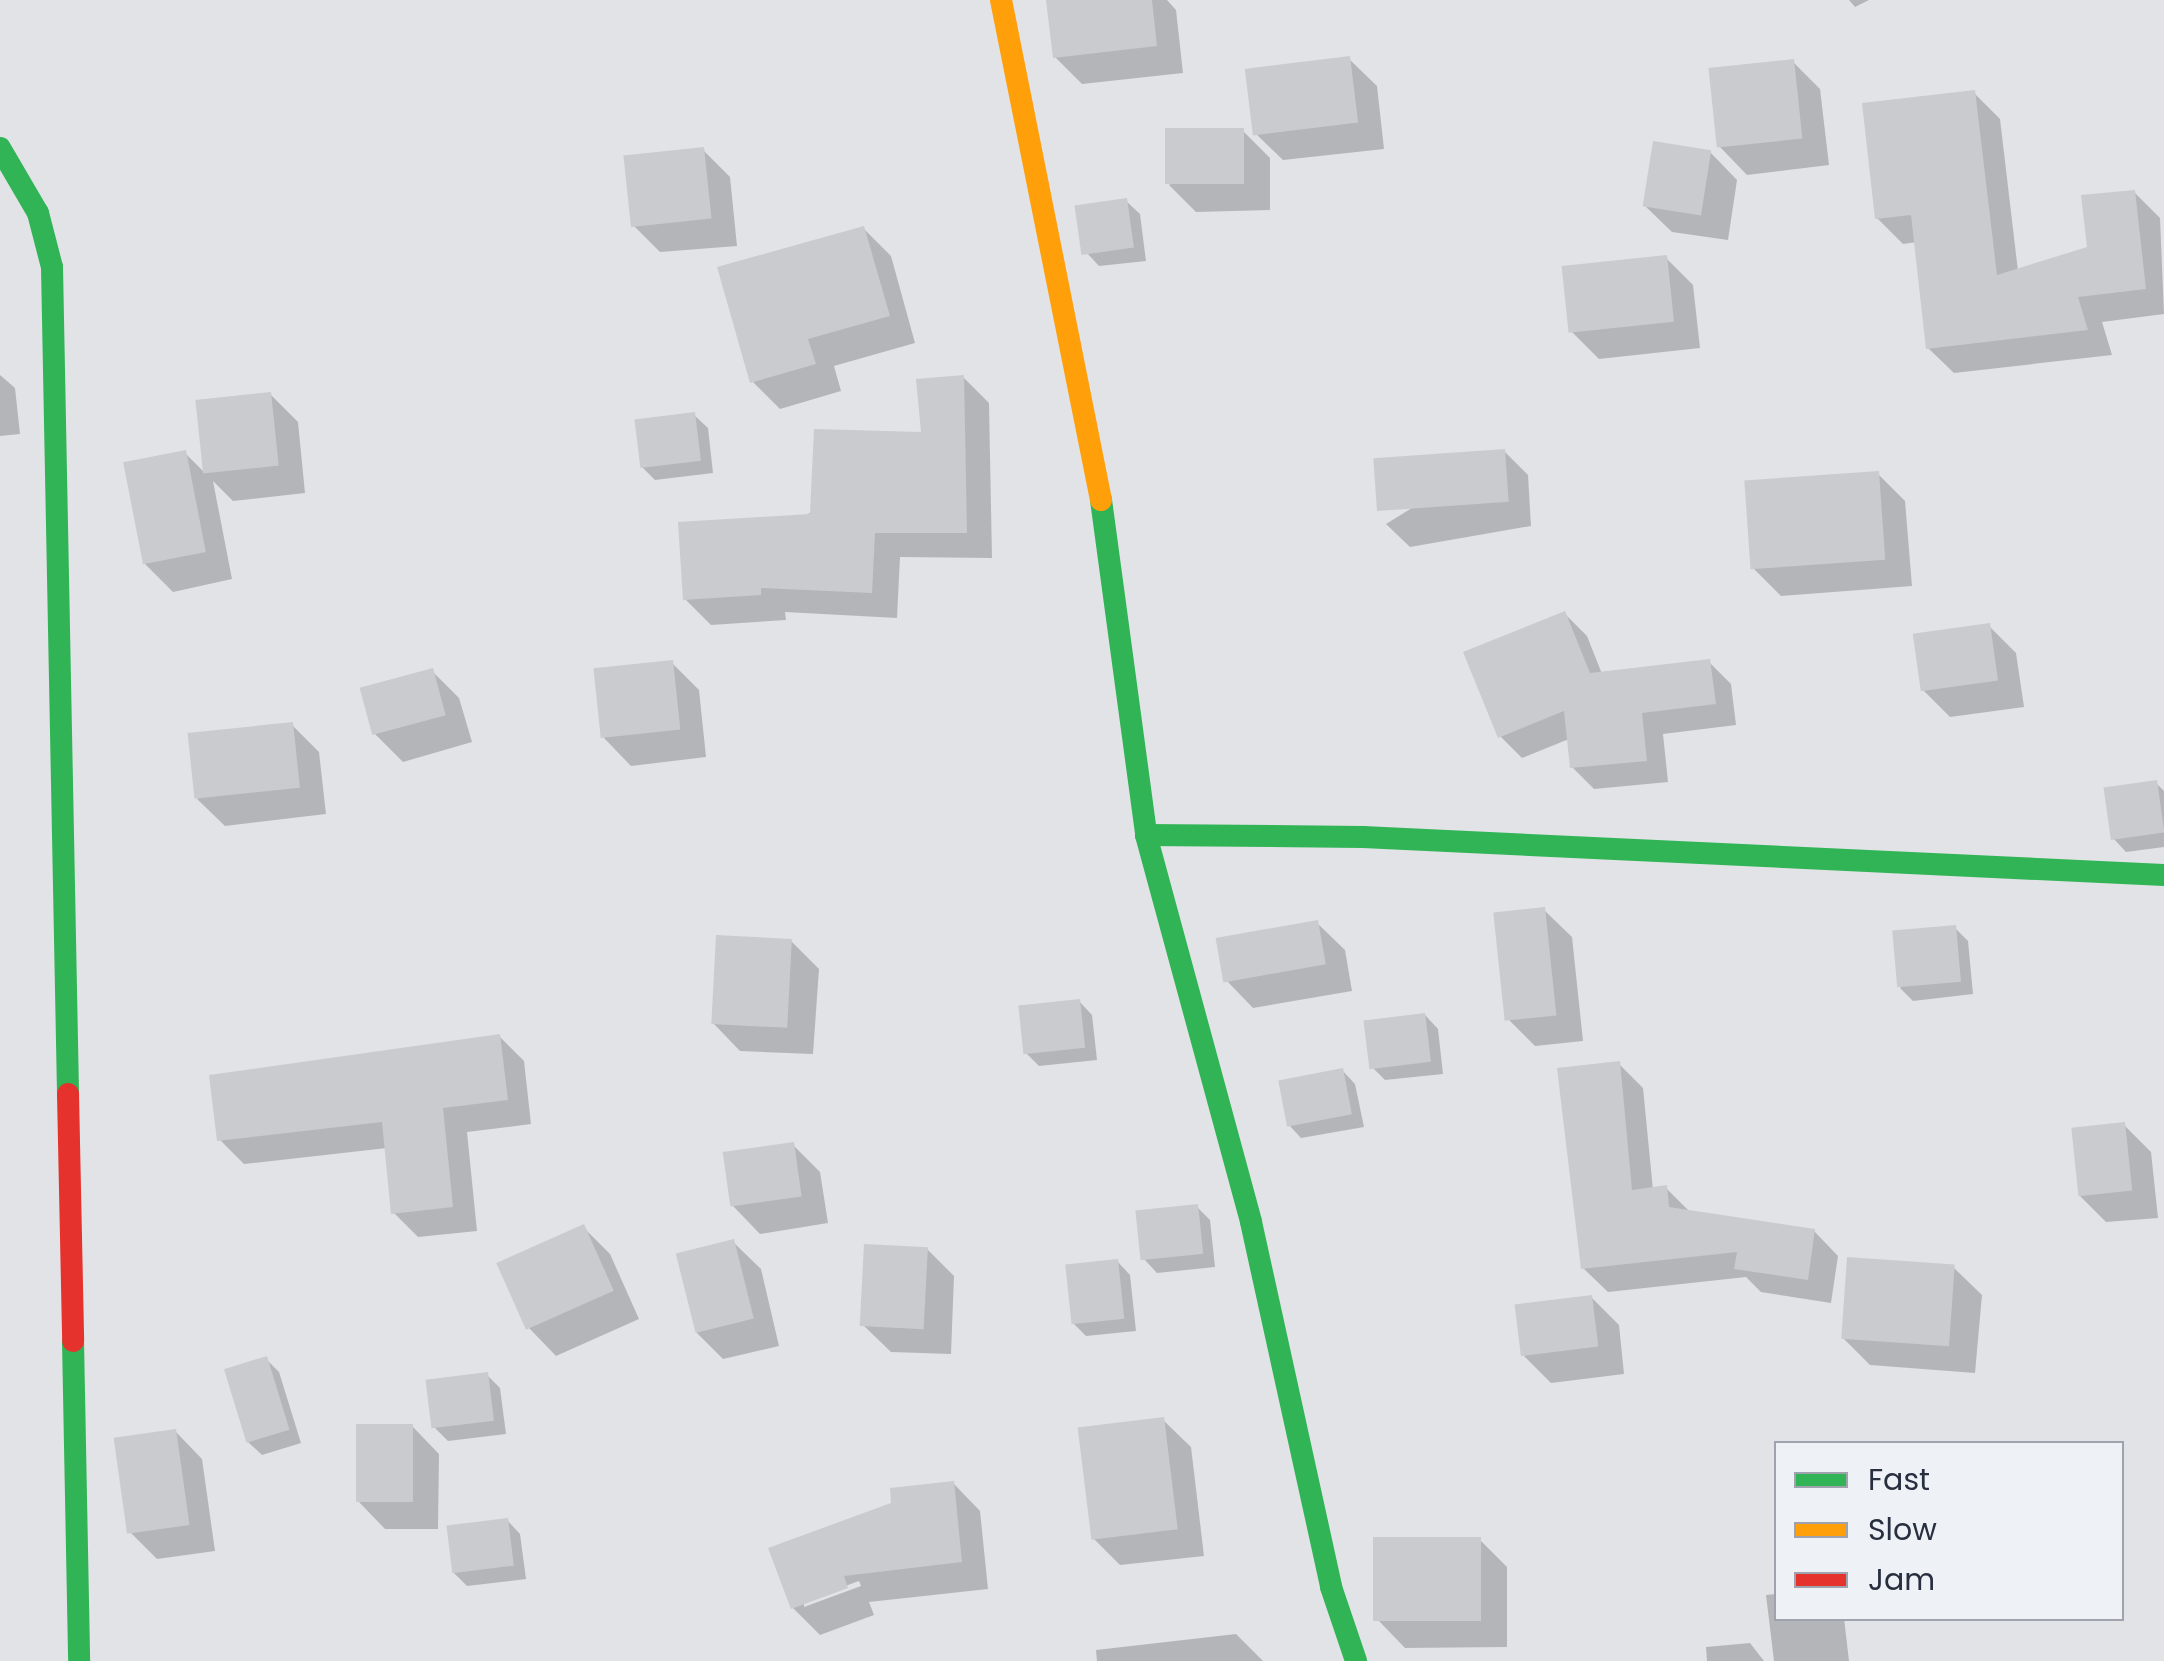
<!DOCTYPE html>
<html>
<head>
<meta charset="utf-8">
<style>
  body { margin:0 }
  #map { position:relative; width:2164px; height:1661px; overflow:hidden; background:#e1e3e6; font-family:Poppins,sans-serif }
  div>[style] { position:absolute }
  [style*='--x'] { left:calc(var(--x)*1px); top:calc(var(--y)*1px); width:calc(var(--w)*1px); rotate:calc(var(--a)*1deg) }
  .shadow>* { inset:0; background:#0003 }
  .building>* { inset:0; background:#c9cbce; transform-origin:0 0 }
  .fast>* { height:22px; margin:-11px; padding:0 11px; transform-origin:11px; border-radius:11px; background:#30b455 }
  .slow>* { height:22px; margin:-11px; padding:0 11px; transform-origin:11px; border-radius:11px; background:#ff9f0a }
  .jam>* { height:22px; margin:-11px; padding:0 11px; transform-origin:11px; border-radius:11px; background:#e5322d }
  span { translate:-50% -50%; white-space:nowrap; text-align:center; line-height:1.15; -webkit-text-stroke:8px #eef1f6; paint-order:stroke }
  .legend { position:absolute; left:1774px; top:1441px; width:350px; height:180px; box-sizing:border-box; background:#eef1f6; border:2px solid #9fa3ad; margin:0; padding:12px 18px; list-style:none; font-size:30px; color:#282f3f }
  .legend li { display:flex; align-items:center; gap:20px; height:50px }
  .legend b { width:50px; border:2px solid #9fa3ad }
</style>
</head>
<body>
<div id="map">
  <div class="shadow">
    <div style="clip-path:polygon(1048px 0,1167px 0,1176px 10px,1183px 73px,1082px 84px,1055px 57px)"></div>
    <div style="clip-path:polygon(1849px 0,1869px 0,1855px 7px)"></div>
    <div style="clip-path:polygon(1349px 59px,1377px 86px,1384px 149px,1283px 160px,1255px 133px)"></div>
    <div style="clip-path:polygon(1793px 62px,1820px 89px,1829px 165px,1747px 175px,1720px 147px)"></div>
    <div style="clip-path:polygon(1974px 93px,2000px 119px,2018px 271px,2089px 249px,2134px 192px,2160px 218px,2164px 314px,2102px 322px,2112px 355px,1954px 373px,1928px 348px,1917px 242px,1903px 244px,1877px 218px)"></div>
    <div style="clip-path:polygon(1242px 130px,1270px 158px,1270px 210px,1196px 212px,1169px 185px)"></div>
    <div style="clip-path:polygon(703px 150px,730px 177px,737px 246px,660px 252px,633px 225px)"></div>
    <div style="clip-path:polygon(1710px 152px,1737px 180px,1728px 240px,1672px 232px,1644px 205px)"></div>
    <div style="clip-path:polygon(1126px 201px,1140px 214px,1146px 261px,1099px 266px,1086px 252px)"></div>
    <div style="clip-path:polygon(864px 229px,891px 256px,915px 343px,834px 366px,841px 391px,780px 409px,752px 381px)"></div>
    <div style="clip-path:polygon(1666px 258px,1693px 285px,1700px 348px,1599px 359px,1572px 332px)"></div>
    <div style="clip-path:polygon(0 375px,15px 388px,20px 434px,0 436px)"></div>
    <div style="clip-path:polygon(963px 377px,989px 403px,992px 558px,900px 557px,897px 618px,785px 612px,786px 620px,711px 625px,685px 599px,924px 434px)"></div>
    <div style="clip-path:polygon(270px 394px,298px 422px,305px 493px,233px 501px,213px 481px,232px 579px,173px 592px,145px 564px,185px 453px,205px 473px)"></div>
    <div style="clip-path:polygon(694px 415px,708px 428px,713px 473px,655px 480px,642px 467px)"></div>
    <div style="clip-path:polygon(1504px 451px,1528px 475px,1531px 526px,1410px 547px,1386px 524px)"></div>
    <div style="clip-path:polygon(1878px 474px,1905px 501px,1912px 586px,1781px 596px,1754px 569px)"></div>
    <div style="clip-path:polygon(1565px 614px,1587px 636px,1602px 674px,1709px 662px,1731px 684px,1736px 725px,1663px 734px,1668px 782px,1594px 789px,1572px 767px,1569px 739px,1522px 758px,1500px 736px)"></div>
    <div style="clip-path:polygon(1989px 626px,2016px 653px,2024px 707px,1950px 717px,1923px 690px)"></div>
    <div style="clip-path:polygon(672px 663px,699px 690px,706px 757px,631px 766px,604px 738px)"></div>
    <div style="clip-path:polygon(432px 671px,459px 698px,472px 742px,403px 762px,375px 734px)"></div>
    <div style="clip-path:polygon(292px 725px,319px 752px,326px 814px,225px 826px,197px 799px)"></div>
    <div style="clip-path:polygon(2156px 783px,2164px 791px,2164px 847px,2126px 852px,2113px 838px)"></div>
    <div style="clip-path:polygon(1544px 910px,1572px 937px,1583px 1041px,1535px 1046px,1508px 1019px)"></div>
    <div style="clip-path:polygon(1317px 923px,1345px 950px,1352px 991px,1253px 1008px,1226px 980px)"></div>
    <div style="clip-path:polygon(1955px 928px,1968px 941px,1973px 994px,1913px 1001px,1900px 988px)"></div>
    <div style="clip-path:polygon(791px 941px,819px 969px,813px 1054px,740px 1051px,713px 1023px)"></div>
    <div style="clip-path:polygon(1079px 1001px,1092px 1015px,1097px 1060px,1039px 1066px,1026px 1053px)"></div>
    <div style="clip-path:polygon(1425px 1015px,1438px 1029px,1443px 1074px,1385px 1080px,1372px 1067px)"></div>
    <div style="clip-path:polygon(499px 1036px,524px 1061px,531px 1124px,467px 1132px,477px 1231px,418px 1237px,393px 1212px,387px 1148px,244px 1164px,219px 1139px)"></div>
    <div style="clip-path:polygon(1619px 1064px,1643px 1088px,1653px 1190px,1666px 1188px,1691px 1213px,1814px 1231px,1838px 1256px,1831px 1303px,1761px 1292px,1746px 1277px,1608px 1292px,1583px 1268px)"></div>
    <div style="clip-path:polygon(1342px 1070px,1355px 1084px,1364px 1127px,1301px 1138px,1288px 1124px)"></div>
    <div style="clip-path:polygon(2124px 1125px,2151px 1152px,2158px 1218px,2106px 1222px,2079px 1195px)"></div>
    <div style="clip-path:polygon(793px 1145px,820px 1172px,828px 1223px,760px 1234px,733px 1206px)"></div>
    <div style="clip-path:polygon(1197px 1207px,1210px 1220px,1215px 1267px,1157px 1273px,1144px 1259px)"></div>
    <div style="clip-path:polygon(583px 1227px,610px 1254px,639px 1319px,556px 1356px,529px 1328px)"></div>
    <div style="clip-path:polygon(733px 1242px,761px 1269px,779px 1346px,723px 1359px,696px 1332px)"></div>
    <div style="clip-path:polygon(927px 1249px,954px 1276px,951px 1354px,891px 1352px,863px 1325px)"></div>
    <div style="clip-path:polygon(1117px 1261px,1130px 1275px,1136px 1331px,1086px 1336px,1073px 1323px)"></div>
    <div style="clip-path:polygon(1954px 1268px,1982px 1295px,1975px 1373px,1870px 1365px,1843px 1338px)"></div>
    <div style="clip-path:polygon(1592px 1298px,1619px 1325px,1624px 1374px,1551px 1383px,1524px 1356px)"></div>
    <div style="clip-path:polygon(266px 1359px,279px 1372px,301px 1443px,262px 1455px,248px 1442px)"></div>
    <div style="clip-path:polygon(487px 1375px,500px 1388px,506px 1434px,448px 1441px,434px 1427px)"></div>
    <div style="clip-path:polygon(1163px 1420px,1191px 1447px,1204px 1556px,1120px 1565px,1093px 1538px)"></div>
    <div style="clip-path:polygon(412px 1426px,439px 1454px,438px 1529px,385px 1529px,358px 1501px)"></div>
    <div style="clip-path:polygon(175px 1431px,202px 1459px,215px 1551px,157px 1559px,130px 1532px)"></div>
    <div style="clip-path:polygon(evenodd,953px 1483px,980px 1511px,988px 1589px,869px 1602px,874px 1615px,820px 1635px,793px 1608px,953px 1483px,859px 1581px,861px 1586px,804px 1607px,804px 1601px,859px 1581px)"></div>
    <div style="clip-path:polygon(507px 1520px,520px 1534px,526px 1579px,467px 1586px,454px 1573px)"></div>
    <div style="clip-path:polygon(1480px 1540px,1507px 1567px,1507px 1647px,1405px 1648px,1378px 1620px)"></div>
    <div style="clip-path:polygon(1776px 1594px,1776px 1618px,1844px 1618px,1849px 1661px,1774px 1661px,1766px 1595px)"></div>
    <div style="clip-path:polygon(1236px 1634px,1263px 1661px,1097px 1661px,1096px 1650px)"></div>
    <div style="clip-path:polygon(1750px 1643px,1764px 1661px,1707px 1661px,1706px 1647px)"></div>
  </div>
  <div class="building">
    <div style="clip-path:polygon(1046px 0,1152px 0,1157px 46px,1053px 58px)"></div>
    <div style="left:1350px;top:56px;width:67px;height:106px;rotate:83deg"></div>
    <div style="left:1794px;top:59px;width:80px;height:86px;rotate:84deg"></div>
    <div style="clip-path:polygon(1975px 90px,1997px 275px,2087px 247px,2081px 195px,2135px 190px,2146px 289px,2078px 297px,2088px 330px,1926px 349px,1911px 215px,1875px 219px,1862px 103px)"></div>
    <div style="left:1244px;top:128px;width:56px;height:79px;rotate:90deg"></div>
    <div style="left:1653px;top:141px;width:59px;height:66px;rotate:9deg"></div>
    <div style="left:704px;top:147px;width:72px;height:81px;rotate:84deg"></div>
    <div style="left:1127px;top:198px;width:50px;height:53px;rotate:82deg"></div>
    <div style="clip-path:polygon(864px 226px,890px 316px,808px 339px,816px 364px,750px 383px,717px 267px)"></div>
    <div style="left:1667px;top:255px;width:67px;height:106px;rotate:84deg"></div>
    <div style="clip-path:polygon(964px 375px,967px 533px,875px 533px,872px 593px,761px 588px,761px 595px,683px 600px,678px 522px,810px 514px,814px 429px,921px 432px,916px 379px)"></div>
    <div style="left:271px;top:392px;width:74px;height:76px;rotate:84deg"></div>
    <div style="left:695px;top:412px;width:49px;height:61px;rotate:83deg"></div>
    <div style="left:1505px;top:449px;width:53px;height:132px;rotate:86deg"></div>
    <div style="left:186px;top:450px;width:104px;height:64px;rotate:79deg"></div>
    <div style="left:1879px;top:471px;width:89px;height:135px;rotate:86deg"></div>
    <div style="clip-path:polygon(1565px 611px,1590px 673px,1710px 659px,1716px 704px,1642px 713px,1647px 761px,1570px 768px,1564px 711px,1498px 738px,1463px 652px)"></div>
    <div style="left:1990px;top:623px;width:58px;height:78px;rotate:82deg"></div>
    <div style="left:673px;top:660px;width:70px;height:80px;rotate:84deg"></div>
    <div style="left:433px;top:668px;width:49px;height:76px;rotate:75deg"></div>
    <div style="left:293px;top:722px;width:66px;height:106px;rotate:84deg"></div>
    <div style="left:2157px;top:780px;width:53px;height:54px;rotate:82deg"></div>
    <div style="left:1545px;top:907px;width:109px;height:52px;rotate:84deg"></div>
    <div style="left:1318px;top:920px;width:45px;height:104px;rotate:80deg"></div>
    <div style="left:1956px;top:925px;width:57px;height:64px;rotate:85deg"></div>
    <div style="left:716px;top:935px;width:76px;height:89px;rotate:3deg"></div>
    <div style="left:1080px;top:999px;width:49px;height:62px;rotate:84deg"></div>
    <div style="left:1425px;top:1013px;width:49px;height:62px;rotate:83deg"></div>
    <div style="clip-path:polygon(500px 1034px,508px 1100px,443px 1108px,453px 1207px,391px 1214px,382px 1122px,217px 1141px,209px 1075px)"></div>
    <div style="clip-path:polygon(1620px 1061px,1632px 1190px,1667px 1185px,1669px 1207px,1815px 1229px,1808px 1280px,1734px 1269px,1737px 1252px,1581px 1269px,1557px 1068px)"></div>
    <div style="left:1343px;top:1068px;width:47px;height:66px;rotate:79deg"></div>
    <div style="left:2125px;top:1122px;width:69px;height:54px;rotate:84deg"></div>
    <div style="left:794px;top:1142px;width:55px;height:72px;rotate:82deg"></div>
    <div style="left:1198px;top:1204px;width:50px;height:63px;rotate:84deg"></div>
    <div style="left:584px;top:1224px;width:73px;height:96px;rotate:66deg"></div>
    <div style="left:734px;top:1239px;width:82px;height:60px;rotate:76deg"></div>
    <div style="left:864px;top:1244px;width:64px;height:82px;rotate:3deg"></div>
    <div style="left:1847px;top:1257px;width:108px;height:82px;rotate:4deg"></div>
    <div style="left:1118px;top:1259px;width:60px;height:53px;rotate:84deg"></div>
    <div style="left:1592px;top:1295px;width:52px;height:78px;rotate:83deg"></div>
    <div style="left:267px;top:1356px;width:77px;height:45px;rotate:73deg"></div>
    <div style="left:488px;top:1372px;width:49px;height:63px;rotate:83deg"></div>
    <div style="left:1164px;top:1417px;width:113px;height:87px;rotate:83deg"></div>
    <div style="left:356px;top:1424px;width:57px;height:78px"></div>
    <div style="left:176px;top:1429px;width:97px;height:63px;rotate:82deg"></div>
    <div style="clip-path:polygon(954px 1481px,962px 1562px,844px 1576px,848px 1588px,791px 1609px,768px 1548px,891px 1503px,890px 1488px)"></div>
    <div style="left:508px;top:1518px;width:48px;height:62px;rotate:83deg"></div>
    <div style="left:1481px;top:1537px;width:84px;height:108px;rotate:90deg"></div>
  </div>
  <div class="fast">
    <div style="--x:0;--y:148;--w:75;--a:59.7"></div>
    <div style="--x:38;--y:213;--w:56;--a:75.5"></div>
    <div style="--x:52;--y:267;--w:827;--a:88.89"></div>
    <div style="--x:1101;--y:500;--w:338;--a:82.3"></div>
    <div style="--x:1146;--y:835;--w:401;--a:74.8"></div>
    <div style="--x:1251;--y:1222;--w:374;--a:77.6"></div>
    <div style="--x:1331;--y:1587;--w:78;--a:71.3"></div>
    <div style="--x:1146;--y:835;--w:217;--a:0.5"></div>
    <div style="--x:1363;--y:837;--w:802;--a:2.72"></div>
    <div style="--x:73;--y:1341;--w:320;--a:88.9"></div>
  </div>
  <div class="slow">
    <div style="--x:1001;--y:0;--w:510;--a:78.69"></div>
  </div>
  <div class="jam">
    <div style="--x:68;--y:1094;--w:247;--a:88.8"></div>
  </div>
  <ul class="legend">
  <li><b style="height:12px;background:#30b455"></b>Fast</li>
  <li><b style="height:12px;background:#ff9f0a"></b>Slow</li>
  <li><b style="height:12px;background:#e5322d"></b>Jam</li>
  </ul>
</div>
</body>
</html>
